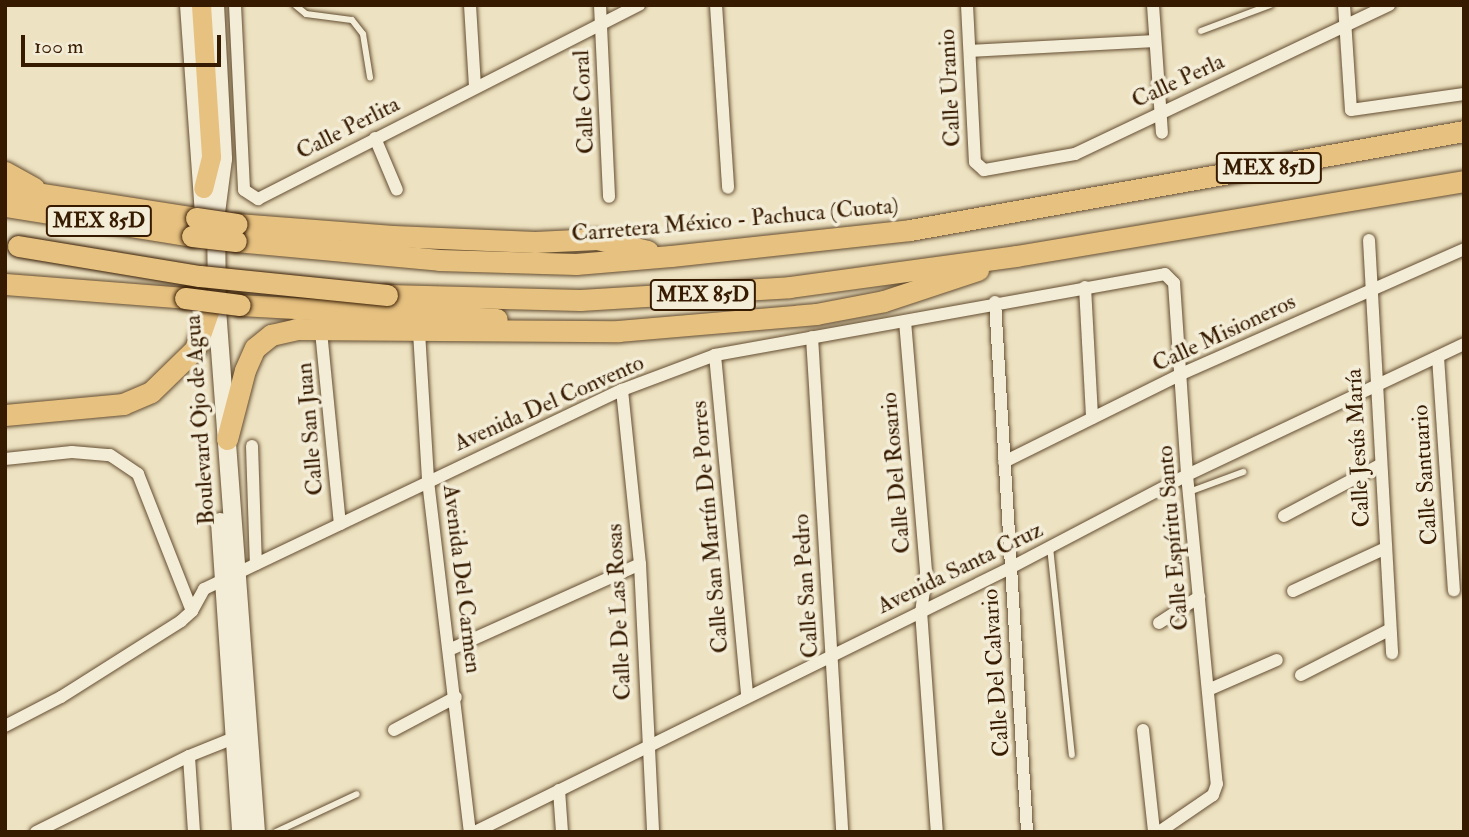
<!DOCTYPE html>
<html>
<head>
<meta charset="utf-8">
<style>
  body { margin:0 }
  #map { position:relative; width:1469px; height:837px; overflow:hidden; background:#ede2c1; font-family:"IM FELL Double Pica",serif }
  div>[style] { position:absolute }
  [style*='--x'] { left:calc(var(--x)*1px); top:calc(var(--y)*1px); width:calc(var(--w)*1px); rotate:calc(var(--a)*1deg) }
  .roads { filter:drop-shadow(0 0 2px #644d30) drop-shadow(0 0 2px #644d30) }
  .service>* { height:6px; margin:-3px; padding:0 3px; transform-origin:3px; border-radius:3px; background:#f3ecd7 }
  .minor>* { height:12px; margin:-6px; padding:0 6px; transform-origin:6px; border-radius:6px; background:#f3ecd7 }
  .secondary>* { height:18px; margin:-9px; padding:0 9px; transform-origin:9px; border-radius:9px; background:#f3ecd7 }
  .primary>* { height:19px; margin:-9.5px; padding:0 9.5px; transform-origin:9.5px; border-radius:9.5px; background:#e6c180 }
  .motorway>* { height:21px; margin:-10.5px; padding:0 10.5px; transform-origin:10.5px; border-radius:10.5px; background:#e6c180 }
  .bridges { filter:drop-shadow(0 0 2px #361b00) drop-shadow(0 0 2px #361b00) }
  .motorway-bridge>* { height:21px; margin:-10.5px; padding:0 10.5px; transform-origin:10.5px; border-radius:10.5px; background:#e6c180 }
  span { translate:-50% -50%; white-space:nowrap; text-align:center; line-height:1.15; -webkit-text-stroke:7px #f3ecd7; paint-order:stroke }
  .shield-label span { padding:2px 5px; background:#f3ecd7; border:2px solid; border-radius:5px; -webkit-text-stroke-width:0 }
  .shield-label { font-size:21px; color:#361b00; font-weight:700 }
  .street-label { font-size:23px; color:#361b00 }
  .frame { position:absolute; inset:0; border:7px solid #361b00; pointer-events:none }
  .scale { position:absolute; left:21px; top:35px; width:200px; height:32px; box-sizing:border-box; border:4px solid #361b00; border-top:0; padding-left:9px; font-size:21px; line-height:24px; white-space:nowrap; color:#361b00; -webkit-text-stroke:5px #f3ecd7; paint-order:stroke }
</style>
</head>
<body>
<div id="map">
  <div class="roads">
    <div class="service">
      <div style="--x:295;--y:5;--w:14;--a:39"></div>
      <div style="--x:306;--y:14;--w:46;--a:7.4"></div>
      <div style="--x:352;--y:20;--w:18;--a:52"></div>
      <div style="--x:363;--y:34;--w:44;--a:80.8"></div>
      <div style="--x:1201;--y:31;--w:74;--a:-20.6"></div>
      <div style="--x:1189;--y:492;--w:58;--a:-20.3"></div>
      <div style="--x:1050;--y:547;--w:209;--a:84"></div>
      <div style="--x:276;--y:832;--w:89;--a:-25.1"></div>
    </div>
    <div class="minor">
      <div style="--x:235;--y:5;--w:185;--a:87.2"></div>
      <div style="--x:244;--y:190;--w:17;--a:33"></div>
      <div style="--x:258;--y:199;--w:428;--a:-27"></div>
      <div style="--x:470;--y:5;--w:82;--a:86.5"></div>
      <div style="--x:600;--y:5;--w:192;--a:87.3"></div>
      <div style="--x:716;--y:5;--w:183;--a:86.2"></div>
      <div style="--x:967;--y:5;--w:157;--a:87.1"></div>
      <div style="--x:975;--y:162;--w:12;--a:42"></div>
      <div style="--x:984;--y:170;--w:92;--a:-10"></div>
      <div style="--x:1075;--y:154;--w:348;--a:-25.4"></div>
      <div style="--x:1153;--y:5;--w:128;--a:86"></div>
      <div style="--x:1344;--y:5;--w:105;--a:86.2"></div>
      <div style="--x:1351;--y:110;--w:114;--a:-8.1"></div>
      <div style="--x:970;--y:51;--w:184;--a:-3.1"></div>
      <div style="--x:375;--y:138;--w:56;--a:67.1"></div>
      <div style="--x:1369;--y:240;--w:414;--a:86.8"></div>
      <div style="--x:1085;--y:287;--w:131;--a:86.9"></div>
      <div style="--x:995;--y:302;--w:531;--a:86.54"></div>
      <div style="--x:905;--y:321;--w:253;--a:85.2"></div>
      <div style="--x:926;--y:573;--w:38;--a:97"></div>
      <div style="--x:921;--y:611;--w:222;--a:85.9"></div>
      <div style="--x:321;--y:331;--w:194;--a:84.4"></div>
      <div style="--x:419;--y:332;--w:149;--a:86.5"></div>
      <div style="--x:428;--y:481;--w:354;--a:83.2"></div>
      <div style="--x:812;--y:337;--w:496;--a:86.5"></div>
      <div style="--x:715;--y:355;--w:342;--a:84.6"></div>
      <div style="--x:1438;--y:357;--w:234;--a:86.1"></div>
      <div style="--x:622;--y:390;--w:175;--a:84.1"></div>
      <div style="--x:640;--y:564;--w:268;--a:87.2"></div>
      <div style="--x:252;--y:446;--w:118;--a:88.1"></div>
      <div style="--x:5;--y:459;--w:67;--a:-6"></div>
      <div style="--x:72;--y:452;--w:38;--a:5"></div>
      <div style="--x:110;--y:455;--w:34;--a:34"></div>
      <div style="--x:138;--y:474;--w:147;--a:68.5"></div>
      <div style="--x:1004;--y:462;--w:198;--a:-26.4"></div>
      <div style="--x:1181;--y:374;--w:309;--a:-23.8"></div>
      <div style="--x:1284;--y:516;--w:109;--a:-28"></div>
      <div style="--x:1293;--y:591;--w:100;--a:-24.8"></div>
      <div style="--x:1159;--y:623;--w:48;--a:-33"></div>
      <div style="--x:451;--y:649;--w:207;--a:-24.2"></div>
      <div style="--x:1301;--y:675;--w:99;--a:-27.1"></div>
      <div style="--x:1208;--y:690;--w:75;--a:-23.5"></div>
      <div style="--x:5;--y:726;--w:63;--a:-27.4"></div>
      <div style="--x:61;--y:697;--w:142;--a:-32.3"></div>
      <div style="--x:181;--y:621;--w:15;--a:-42"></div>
      <div style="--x:192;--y:611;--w:25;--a:-61"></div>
      <div style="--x:204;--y:589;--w:463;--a:-25.5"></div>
      <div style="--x:622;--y:390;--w:99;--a:-20.6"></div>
      <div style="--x:715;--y:355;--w:457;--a:-10.2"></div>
      <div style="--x:1165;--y:274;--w:13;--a:45"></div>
      <div style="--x:1174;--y:283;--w:192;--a:86.1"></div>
      <div style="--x:1187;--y:475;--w:310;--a:84.5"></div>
      <div style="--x:1217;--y:784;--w:12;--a:110"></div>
      <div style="--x:1213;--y:795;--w:65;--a:145.6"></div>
      <div style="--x:394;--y:730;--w:70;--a:-28"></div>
      <div style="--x:1143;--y:730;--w:103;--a:83.8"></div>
      <div style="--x:559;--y:790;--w:42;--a:85.9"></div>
      <div style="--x:36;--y:832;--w:171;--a:-26.4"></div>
      <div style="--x:194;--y:832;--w:76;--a:-93.8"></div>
      <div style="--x:189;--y:756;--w:48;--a:-21.8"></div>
      <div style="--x:475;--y:832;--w:597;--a:-26.26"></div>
      <div style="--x:1010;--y:568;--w:200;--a:-27.7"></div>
      <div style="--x:1187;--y:475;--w:306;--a:-25.3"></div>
    </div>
    <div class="secondary">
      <div style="--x:189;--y:5;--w:225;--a:85.9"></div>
      <div style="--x:215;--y:5;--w:154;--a:87"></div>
      <div style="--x:223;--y:159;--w:54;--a:97.4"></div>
      <div style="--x:216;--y:213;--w:96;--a:89.4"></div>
      <div style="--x:217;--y:309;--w:524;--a:85.74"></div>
      <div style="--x:220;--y:522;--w:311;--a:86.1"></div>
    </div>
    <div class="primary">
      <div style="--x:201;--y:5;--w:152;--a:86.2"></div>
      <div style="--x:211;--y:157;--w:32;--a:104"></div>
    </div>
    <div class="motorway">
      <div style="--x:5;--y:172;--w:33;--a:29"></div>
      <div style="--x:5;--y:188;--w:193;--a:8.9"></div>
      <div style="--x:5;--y:206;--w:189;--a:9.1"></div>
      <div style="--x:237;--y:224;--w:156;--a:4.4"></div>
      <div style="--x:393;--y:236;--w:142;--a:2.4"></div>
      <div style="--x:535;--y:242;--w:62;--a:-2.8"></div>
      <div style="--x:597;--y:239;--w:52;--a:13.2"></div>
      <div style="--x:236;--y:241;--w:204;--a:5.3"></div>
      <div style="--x:439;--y:260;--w:137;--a:1.7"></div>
      <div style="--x:576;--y:264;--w:95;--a:-4.8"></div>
      <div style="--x:671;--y:256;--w:240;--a:-6.2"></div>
      <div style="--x:910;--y:230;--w:563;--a:-10.13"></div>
      <div style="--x:5;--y:284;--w:181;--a:4.4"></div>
      <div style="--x:387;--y:295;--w:193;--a:1.5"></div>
      <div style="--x:580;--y:300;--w:210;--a:-3.5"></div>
      <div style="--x:790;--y:287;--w:228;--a:-7.8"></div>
      <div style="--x:1016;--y:256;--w:454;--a:-9.5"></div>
      <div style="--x:240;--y:305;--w:257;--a:3.1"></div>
      <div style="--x:5;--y:415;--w:119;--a:-5.3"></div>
      <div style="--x:123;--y:404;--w:30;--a:-23"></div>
      <div style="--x:151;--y:392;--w:62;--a:-44.3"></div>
      <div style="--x:195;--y:349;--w:42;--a:-70.7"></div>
      <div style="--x:227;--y:439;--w:71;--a:-75.4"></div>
      <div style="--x:245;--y:370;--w:24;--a:-66"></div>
      <div style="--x:255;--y:348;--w:21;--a:-39"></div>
      <div style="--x:271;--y:335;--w:26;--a:-13"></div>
      <div style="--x:296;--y:329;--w:322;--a:0.4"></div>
      <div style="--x:618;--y:331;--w:199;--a:-4.9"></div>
      <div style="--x:816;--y:314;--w:69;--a:-10.8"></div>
      <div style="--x:884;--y:301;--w:99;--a:-18.3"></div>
    </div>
  </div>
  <div class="bridges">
    <div class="motorway-bridge">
      <div style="--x:196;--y:218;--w:41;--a:8.3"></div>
      <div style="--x:192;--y:236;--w:44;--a:6.5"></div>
      <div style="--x:18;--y:246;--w:184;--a:9.4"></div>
      <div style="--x:200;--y:276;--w:188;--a:5.8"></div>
      <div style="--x:185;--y:298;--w:55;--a:7.3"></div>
    </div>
  </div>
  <div class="shield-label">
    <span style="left:1269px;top:168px">MEX 85D</span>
    <span style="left:99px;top:221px">MEX 85D</span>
    <span style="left:703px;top:295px">MEX 85D</span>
  </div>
  <div class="street-label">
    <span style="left:1178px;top:81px;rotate:-25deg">Calle Perla</span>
    <span style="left:950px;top:88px;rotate:-93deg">Calle Uranio</span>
    <span style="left:584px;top:102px;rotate:-93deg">Calle Coral</span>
    <span style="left:348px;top:128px;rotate:-27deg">Calle Perlita</span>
    <span style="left:735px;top:220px;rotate:-5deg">Carretera México - Pachuca (Cuota)</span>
    <span style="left:1224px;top:333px;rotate:-25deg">Calle Misioneros</span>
    <span style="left:549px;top:403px;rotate:-24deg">Avenida Del Convento</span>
    <span style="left:200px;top:420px;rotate:-94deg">Boulevard Ojo de Agua</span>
    <span style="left:310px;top:429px;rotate:-95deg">Calle San Juan</span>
    <span style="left:1358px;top:448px;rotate:-93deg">Calle Jesús María</span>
    <span style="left:896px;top:473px;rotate:-95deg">Calle Del Rosario</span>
    <span style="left:1425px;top:475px;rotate:-94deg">Calle Santuario</span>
    <span style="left:710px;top:527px;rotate:-95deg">Calle San Martín De Porres</span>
    <span style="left:1173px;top:538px;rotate:-95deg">Calle Espíritu Santo</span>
    <span style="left:960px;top:568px;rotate:-26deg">Avenida Santa Cruz</span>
    <span style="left:462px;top:579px;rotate:83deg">Avenida Del Carmen</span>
    <span style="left:806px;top:586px;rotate:-94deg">Calle San Pedro</span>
    <span style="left:619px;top:612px;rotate:-93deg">Calle De Las Rosas</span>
    <span style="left:996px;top:673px;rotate:-94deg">Calle Del Calvario</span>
  </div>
  <div class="frame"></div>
  <div class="scale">100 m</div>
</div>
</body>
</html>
